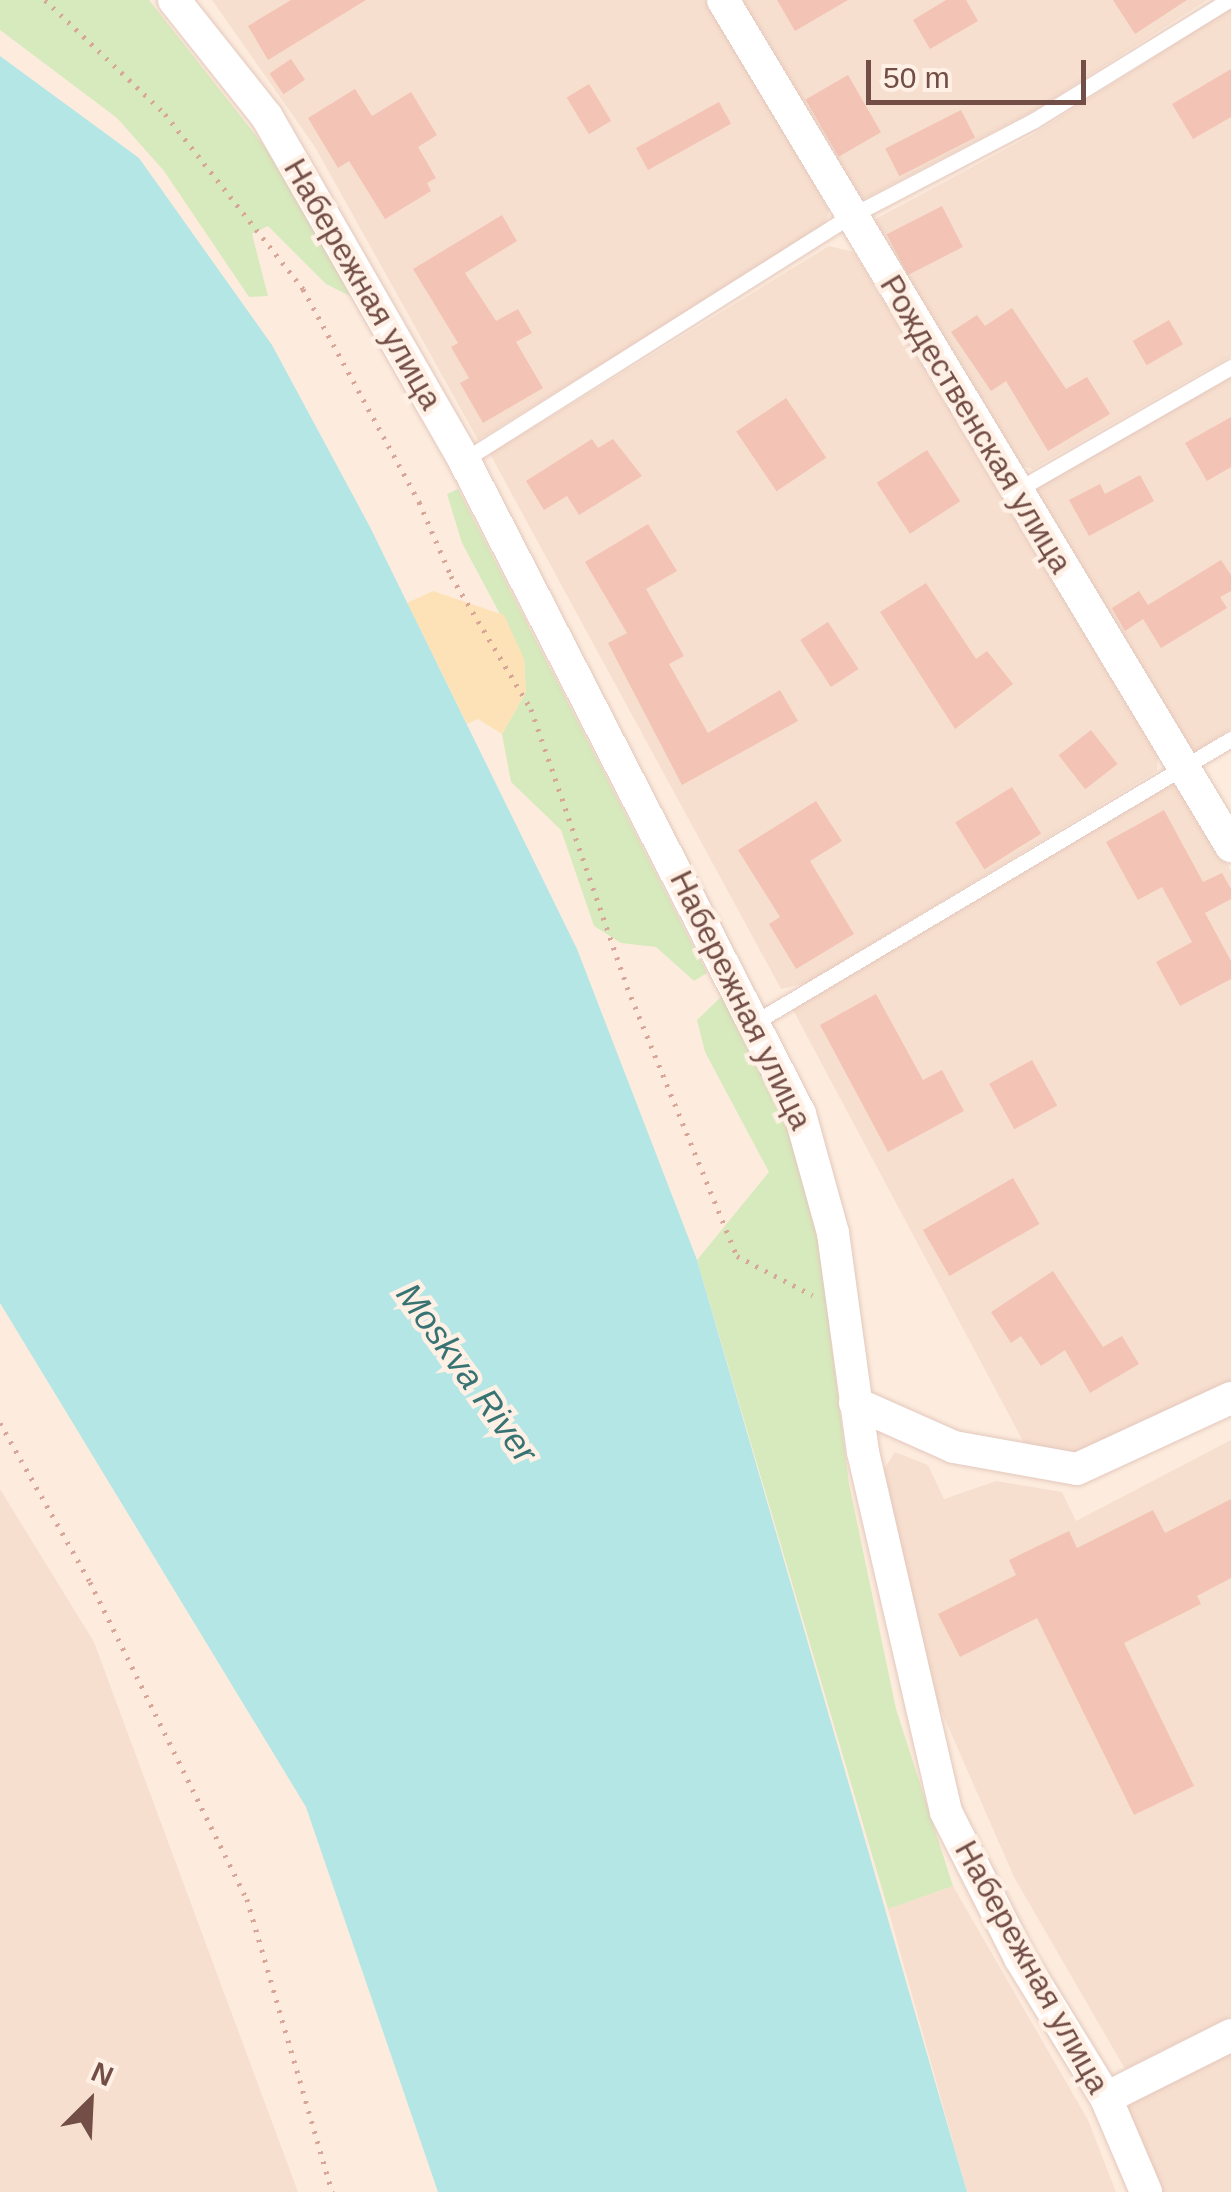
<!DOCTYPE html>
<html>
<head>
<meta charset="utf-8">
<style>
  body { margin:0 }
  #map { position:relative; width:1231px; height:2192px; overflow:hidden; background:#fdecde; font-family:Arial,sans-serif }
  div>[style] { position:absolute }
  [style*='--x'] { left:calc(var(--x)*1px); top:calc(var(--y)*1px); width:calc(var(--w)*1px); rotate:calc(var(--a)*1deg) }
  .residential>* { inset:0; background:#f7dfcf }
  .green>* { inset:0; background:#d7eabd }
  .sand>* { inset:0; background:#fee2b7 }
  .water>* { inset:0; background:#b3e6e5 }
  .building>* { inset:0; background:#f3c3b5; transform-origin:0 0 }
  .path>* { height:5px; margin-top:-2.5px; transform-origin:0; background:repeating-linear-gradient(90deg,#d7a699 0 2.5px,transparent 0 10.5px) }
  .roads { filter:drop-shadow(0 0 2px #e3c8bd) drop-shadow(0 0 2px #e3c8bd) }
  .lane>* { height:15px; margin:-7.5px; padding:0 7.5px; transform-origin:7.5px; border-radius:7.5px; background:#fff }
  .street>* { height:32px; margin:-16px; padding:0 16px; transform-origin:16px; border-radius:16px; background:#fff }
  span { translate:-50% -50%; white-space:nowrap; text-align:center; line-height:1.15; -webkit-text-stroke:9px #fff0e5; paint-order:stroke }
  .street-label { font-size:32px; color:#734e46 }
  .water-label { font-size:35px; color:#377373; font-style:italic }
  .north { position:absolute; left:40px; top:2052px; width:100px; height:100px; -webkit-text-stroke:8px #fff0e5; paint-order:stroke; rotate:24deg; font-size:28px; font-weight:700; line-height:40px; text-align:center; color:#734e46 }
  .north::after { content:''; display:block; margin:auto; width:35px; height:45px; background:#734e46; clip-path:polygon(50% 0,100% 100%,50% 72%,0 100%) }
  .scale { position:absolute; left:866px; top:60px; width:220px; height:45px; box-sizing:border-box; border:5px solid #734e46; border-top:0; padding-left:12px; font-size:30px; line-height:35px; white-space:nowrap; color:#734e46; -webkit-text-stroke:8px #fff0e5; paint-order:stroke }
</style>
</head>
<body>
<div id="map">
  <div class="residential">
    <div style="clip-path:polygon(212px 0,707px 0,829px 210px,825px 227px,478px 440px,315px 147px)"></div>
    <div style="clip-path:polygon(740px 0,1207px 0,1035px 110px,853px 205px)"></div>
    <div style="clip-path:polygon(1231px 8px,1231px 356px,1033px 469px,1013px 464px,870px 222px,1032px 135px)"></div>
    <div style="clip-path:polygon(829px 246px,854px 252px,1158px 756px,1157px 771px,807px 983px,781px 989px,490px 454px)"></div>
    <div style="clip-path:polygon(1231px 377px,1231px 729px,1188px 756px,1032px 498px,1035px 484px)"></div>
    <div style="clip-path:polygon(1167px 780px,1185px 788px,1231px 871px,1231px 1384px,1069px 1456px,1031px 1456px,793px 1010px)"></div>
    <div style="clip-path:polygon(1231px 1440px,1231px 2016px,1125px 2069px,1014px 1877px,933px 1692px,884px 1469px,895px 1452px,928px 1465px,944px 1499px,996px 1481px,1062px 1492px,1076px 1521px)"></div>
    <div style="clip-path:polygon(0 1489px,94px 1642px,298px 2192px,0 2192px)"></div>
    <div style="clip-path:polygon(953px 1886px,1088px 2120px,1116px 2192px,967px 2192px,888px 1909px)"></div>
    <div style="clip-path:polygon(1231px 2051px,1231px 2192px,1157px 2192px,1123px 2105px)"></div>
  </div>
  <div class="green">
    <div style="clip-path:polygon(0 0,149px 0,283px 170px,350px 296px,326px 284px,268px 226px,252px 234px,268px 296px,249px 297px,164px 171px,117px 118px,0 30px)"></div>
    <div style="clip-path:polygon(458px 489px,707px 973px,694px 981px,656px 947px,621px 943px,594px 926px,561px 830px,511px 782px,502px 734px,526px 692px,524px 659px,462px 543px,447px 494px)"></div>
    <div style="clip-path:polygon(722px 996px,794px 1137px,818px 1235px,849px 1484px,896px 1709px,953px 1886px,888px 1909px,697px 1260px,769px 1172px,705px 1052px,697px 1020px)"></div>
  </div>
  <div class="sand">
    <div style="clip-path:polygon(433px 591px,504px 615px,524px 659px,526px 692px,502px 734px,478px 719px,467px 724px,407px 603px)"></div>
  </div>
  <div class="water">
    <div style="clip-path:polygon(0 56px,139px 158px,272px 345px,370px 527px,577px 949px,697px 1260px,967px 2192px,438px 2192px,306px 1807px,0 1303px)"></div>
  </div>
  <div class="building">
    <div style="clip-path:polygon(291px 0,366px 0,268px 60px,248px 26px)"></div>
    <div style="clip-path:polygon(777px 0,848px 0,795px 31px)"></div>
    <div style="clip-path:polygon(946px 0,966px 0,978px 21px,930px 49px,913px 20px)"></div>
    <div style="clip-path:polygon(1113px 0,1187px 0,1135px 34px)"></div>
    <div style="left:291px;top:59px;width:25px;height:26px;rotate:56deg"></div>
    <div style="clip-path:polygon(1231px 69px,1231px 117px,1193px 139px,1172px 104px)"></div>
    <div style="left:848px;top:75px;width:66px;height:49px;rotate:60deg"></div>
    <div style="left:589px;top:84px;width:43px;height:26px;rotate:59deg"></div>
    <div style="clip-path:polygon(355px 89px,372px 116px,411px 92px,437px 135px,418px 147px,436px 178px,427px 183px,431px 191px,385px 219px,349px 161px,338px 168px,308px 118px)"></div>
    <div style="left:719px;top:102px;width:25px;height:95px;rotate:61deg"></div>
    <div style="left:961px;top:110px;width:31px;height:85px;rotate:63deg"></div>
    <div style="left:942px;top:206px;width:46px;height:62px;rotate:63deg"></div>
    <div style="clip-path:polygon(502px 215px,517px 241px,465px 273px,496px 321px,518px 309px,532px 333px,516px 342px,543px 388px,483px 423px,460px 383px,469px 378px,451px 347px,458px 343px,413px 269px)"></div>
    <div style="clip-path:polygon(1012px 308px,1066px 389px,1087px 377px,1110px 414px,1048px 451px,1006px 381px,991px 391px,951px 332px,977px 315px,985px 326px)"></div>
    <div style="left:1169px;top:320px;width:28px;height:42px;rotate:60deg"></div>
    <div style="left:786px;top:398px;width:72px;height:60px;rotate:56deg"></div>
    <div style="clip-path:polygon(1231px 417px,1231px 467px,1207px 481px,1185px 443px)"></div>
    <div style="clip-path:polygon(592px 439px,598px 448px,613px 439px,642px 476px,579px 515px,567px 496px,544px 510px,526px 481px)"></div>
    <div style="left:927px;top:450px;width:61px;height:60px;rotate:57deg"></div>
    <div style="clip-path:polygon(1140px 475px,1154px 501px,1089px 536px,1069px 500px,1100px 484px,1105px 494px)"></div>
    <div style="clip-path:polygon(648px 524px,677px 571px,646px 589px,684px 656px,669px 664px,708px 733px,780px 690px,798px 721px,682px 785px,608px 643px,627px 633px,585px 562px)"></div>
    <div style="clip-path:polygon(1221px 560px,1231px 575px,1231px 591px,1220px 597px,1227px 608px,1161px 648px,1143px 619px,1125px 631px,1112px 608px,1139px 591px,1148px 605px)"></div>
    <div style="clip-path:polygon(926px 583px,976px 659px,987px 651px,1013px 684px,955px 729px,880px 612px)"></div>
    <div style="left:828px;top:622px;width:56px;height:33px;rotate:57deg"></div>
    <div style="left:1091px;top:730px;width:43px;height:41px;rotate:52deg"></div>
    <div style="left:1012px;top:787px;width:55px;height:67px;rotate:58deg"></div>
    <div style="clip-path:polygon(816px 801px,842px 841px,810px 861px,854px 934px,796px 969px,769px 924px,780px 917px,738px 850px)"></div>
    <div style="clip-path:polygon(1164px 810px,1203px 882px,1222px 873px,1231px 889px,1231px 899px,1205px 913px,1231px 961px,1231px 979px,1180px 1006px,1156px 962px,1192px 942px,1162px 887px,1138px 900px,1106px 842px)"></div>
    <div style="clip-path:polygon(876px 994px,923px 1080px,942px 1070px,964px 1111px,888px 1152px,820px 1025px)"></div>
    <div style="left:1032px;top:1060px;width:52px;height:49px;rotate:61deg"></div>
    <div style="left:1013px;top:1178px;width:53px;height:104px;rotate:60deg"></div>
    <div style="clip-path:polygon(1053px 1271px,1103px 1347px,1122px 1336px,1139px 1364px,1090px 1393px,1065px 1350px,1041px 1366px,1021px 1336px,1011px 1343px,991px 1312px)"></div>
    <div style="clip-path:polygon(1231px 1499px,1231px 1578px,1197px 1596px,1201px 1604px,1124px 1643px,1194px 1786px,1134px 1815px,1037px 1618px,960px 1657px,938px 1614px,1016px 1575px,1009px 1560px,1069px 1531px,1077px 1548px,1153px 1510px,1165px 1533px)"></div>
  </div>
  <div class="path">
    <div style="--x:45;--y:0;--w:166;--a:43.5"></div>
    <div style="--x:165;--y:114;--w:223;--a:51.7"></div>
    <div style="--x:303;--y:289;--w:243;--a:61.4"></div>
    <div style="--x:419;--y:502;--w:81;--a:66.6"></div>
    <div style="--x:451;--y:576;--w:155;--a:59"></div>
    <div style="--x:531;--y:709;--w:294;--a:70.9"></div>
    <div style="--x:627;--y:987;--w:291;--a:67.8"></div>
    <div style="--x:737;--y:1256;--w:85;--a:27.5"></div>
    <div style="--x:0;--y:1423;--w:183;--a:60.5"></div>
    <div style="--x:90;--y:1582;--w:354;--a:63.7"></div>
    <div style="--x:247;--y:1899;--w:305;--a:73.8"></div>
  </div>
  <div class="roads">
    <div class="lane">
      <div style="--x:464;--y:460;--w:455;--a:-32.3"></div>
      <div style="--x:849;--y:217;--w:208;--a:-27.6"></div>
      <div style="--x:1033;--y:121;--w:230;--a:-31.7"></div>
      <div style="--x:1017;--y:490;--w:247;--a:-29.9"></div>
      <div style="--x:757;--y:1021;--w:552;--a:-30.75"></div>
    </div>
    <div class="street">
      <div style="--x:174;--y:0;--w:149;--a:51.5"></div>
      <div style="--x:267;--y:117;--w:396;--a:60.1"></div>
      <div style="--x:464;--y:460;--w:735;--a:62.81"></div>
      <div style="--x:800;--y:1114;--w:123;--a:74.5"></div>
      <div style="--x:833;--y:1233;--w:221;--a:82.2"></div>
      <div style="--x:863;--y:1452;--w:369;--a:77"></div>
      <div style="--x:946;--y:1812;--w:164;--a:63.1"></div>
      <div style="--x:1020;--y:1958;--w:164;--a:58.4"></div>
      <div style="--x:1106;--y:2098;--w:102;--a:66.9"></div>
      <div style="--x:723;--y:0;--w:987;--a:59.02"></div>
      <div style="--x:855;--y:1403;--w:108;--a:24"></div>
      <div style="--x:954;--y:1447;--w:125;--a:10.1"></div>
      <div style="--x:1077;--y:1469;--w:170;--a:-24.8"></div>
      <div style="--x:1106;--y:2098;--w:140;--a:-26.7"></div>
    </div>
  </div>
  <div class="street-label">
    <span style="left:363px;top:284px;rotate:60deg">Набережная улица</span>
    <span style="left:976px;top:424px;rotate:59deg">Рождественская улица</span>
    <span style="left:741px;top:1000px;rotate:64deg">Набережная улица</span>
    <span style="left:1032px;top:1967px;rotate:61deg">Набережная улица</span>
  </div>
  <div class="water-label">
    <span style="left:467px;top:1373px;rotate:54deg">Moskva River</span>
  </div>
  <div class="north">N</div>
  <div class="scale">50 m</div>
</div>
</body>
</html>
